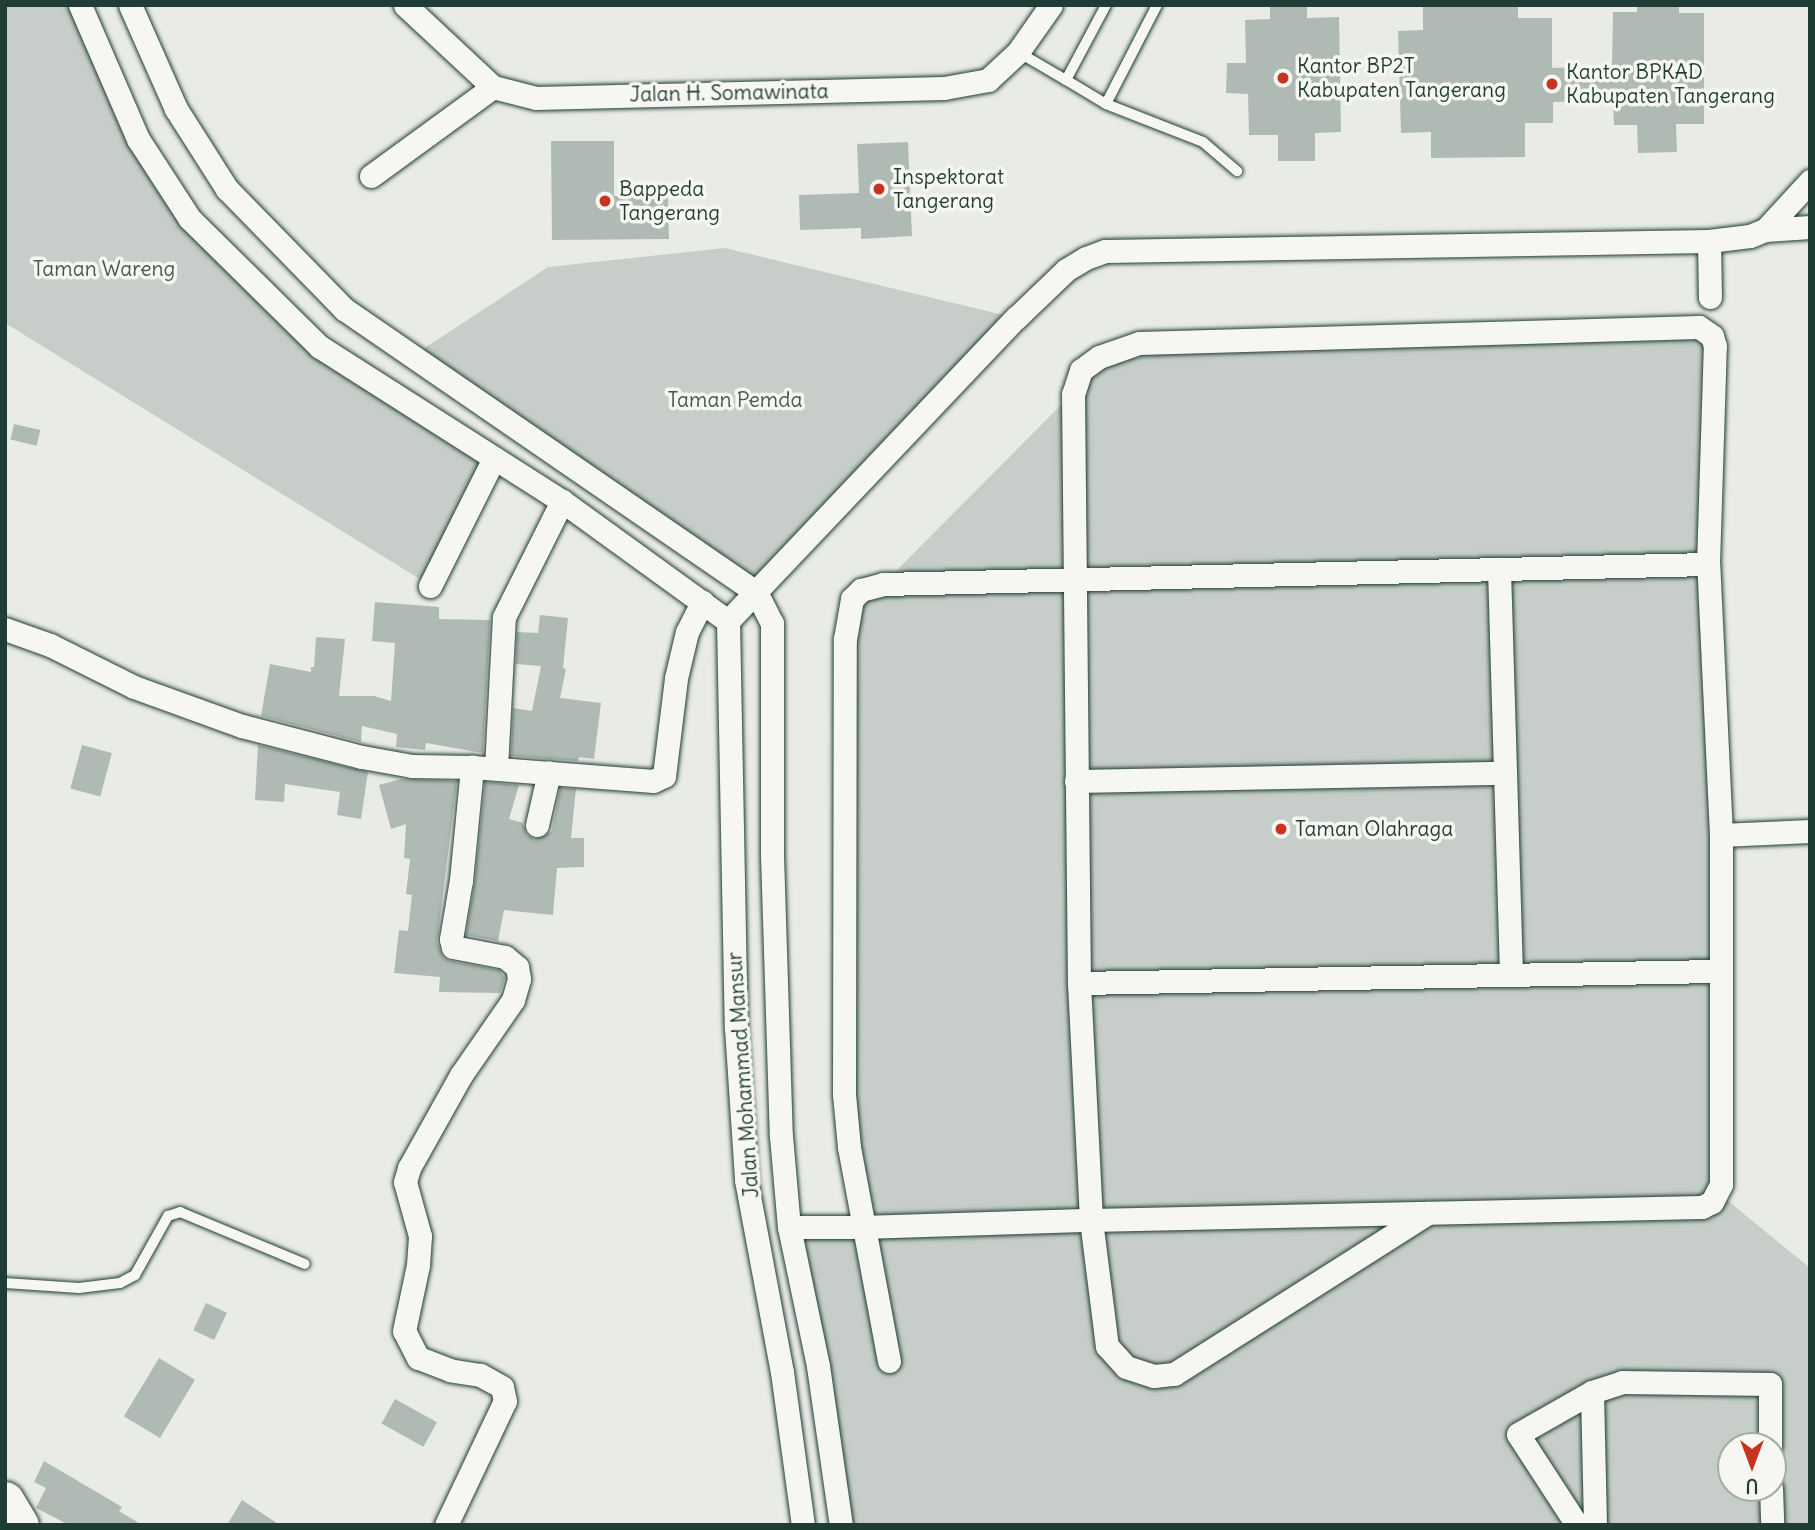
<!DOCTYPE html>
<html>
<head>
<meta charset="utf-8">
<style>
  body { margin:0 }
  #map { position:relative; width:1815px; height:1530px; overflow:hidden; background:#e9ebe7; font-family:Delius,sans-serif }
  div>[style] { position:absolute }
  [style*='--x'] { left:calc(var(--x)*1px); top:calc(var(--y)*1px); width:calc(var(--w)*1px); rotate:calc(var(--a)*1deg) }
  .green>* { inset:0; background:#c7cec9 }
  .building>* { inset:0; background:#b0bab5; transform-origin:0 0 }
  .roads { filter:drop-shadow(0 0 2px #1f3d34) drop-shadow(0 0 2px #1f3d34) }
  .lane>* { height:10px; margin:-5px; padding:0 5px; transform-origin:5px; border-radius:5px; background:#f6f6f2 }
  .street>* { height:23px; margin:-11.5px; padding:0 11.5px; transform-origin:11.5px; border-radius:11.5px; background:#f6f6f2 }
  .primary>* { height:37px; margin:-18.5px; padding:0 18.5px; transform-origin:18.5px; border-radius:18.5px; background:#f6f6f2 }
  .dots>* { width:19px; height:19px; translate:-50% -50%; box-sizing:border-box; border:4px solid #f6f6f2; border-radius:50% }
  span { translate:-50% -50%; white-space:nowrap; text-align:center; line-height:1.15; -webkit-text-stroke:7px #f6f6f2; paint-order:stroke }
  .poi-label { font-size:21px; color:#1f3d34 }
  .left { translate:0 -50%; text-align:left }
  .street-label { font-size:21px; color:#1f3d34 }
  .park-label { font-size:21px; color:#415a52 }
  .frame { position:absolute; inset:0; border:7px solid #1f3d34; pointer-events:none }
  .north { position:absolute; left:1717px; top:1432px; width:70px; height:70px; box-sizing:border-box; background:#f6f6f2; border:2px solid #a0aca6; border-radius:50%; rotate:180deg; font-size:19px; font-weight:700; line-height:28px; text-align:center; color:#1f3d34 }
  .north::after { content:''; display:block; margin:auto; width:24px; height:32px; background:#c8321e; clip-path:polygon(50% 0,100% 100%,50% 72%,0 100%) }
</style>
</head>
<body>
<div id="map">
  <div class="green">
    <div style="clip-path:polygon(5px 5px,80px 5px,190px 219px,320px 347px,489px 455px,423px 581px,5px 323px)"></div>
    <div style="clip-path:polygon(725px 248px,1016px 318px,756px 592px,414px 355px,548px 267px)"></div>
    <div style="clip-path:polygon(evenodd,1688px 327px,1715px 346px,1722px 1196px,1810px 1268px,1810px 1525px,842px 1525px,789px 1227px,862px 1226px,851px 1156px,850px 605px,883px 584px,1072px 394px,1081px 370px,1139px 343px,1688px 327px,1731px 1446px,1773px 1446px,1773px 1488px,1731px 1488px,1731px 1446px)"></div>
  </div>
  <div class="building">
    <div style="clip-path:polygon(1270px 5px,1307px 5px,1307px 18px,1339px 17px,1341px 132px,1315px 133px,1315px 161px,1278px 161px,1278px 135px,1249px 135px,1248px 94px,1226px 93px,1227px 63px,1246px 63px,1245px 20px,1270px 19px)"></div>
    <div style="clip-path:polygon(1423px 5px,1518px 5px,1518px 18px,1552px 18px,1552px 68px,1612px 66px,1613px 12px,1637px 12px,1637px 5px,1679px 5px,1679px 13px,1704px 13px,1704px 124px,1676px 124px,1677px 152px,1638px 153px,1637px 125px,1614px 125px,1613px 101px,1553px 102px,1553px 123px,1525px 123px,1525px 157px,1431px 158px,1431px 132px,1401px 133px,1398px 31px,1423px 30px)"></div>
    <div style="clip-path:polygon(551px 141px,614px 141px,614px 196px,668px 195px,669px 239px,552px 240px)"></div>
    <div style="clip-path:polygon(908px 142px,912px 236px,861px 239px,861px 228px,800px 230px,799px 195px,859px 193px,857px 144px)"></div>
    <div style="left:14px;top:424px;width:27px;height:16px;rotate:13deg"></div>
    <div style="clip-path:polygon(375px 602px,439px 607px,439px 619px,490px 620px,483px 753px,426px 743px,425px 750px,396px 747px,397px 734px,362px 726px,361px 742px,261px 716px,270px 664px,311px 672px,311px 667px,314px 667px,316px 637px,345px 639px,339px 696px,374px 696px,391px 701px,395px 643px,372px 641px)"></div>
    <div style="clip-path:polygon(540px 615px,568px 618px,563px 668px,566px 669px,560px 698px,601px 703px,594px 759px,579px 757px,578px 761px,511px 756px,513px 708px,532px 711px,541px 666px,516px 664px,517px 632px,538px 633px)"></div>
    <div style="left:82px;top:745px;width:31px;height:45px;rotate:15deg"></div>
    <div style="clip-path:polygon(258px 745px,368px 772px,361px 819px,337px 815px,340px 792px,285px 784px,284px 802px,255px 800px)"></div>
    <div style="clip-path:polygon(401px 779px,457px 781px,437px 942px,443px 957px,450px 961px,499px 970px,505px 978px,500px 993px,439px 992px,440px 977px,394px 973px,399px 930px,408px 931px,412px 895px,406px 894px,410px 859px,404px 858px,406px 824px,391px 829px,379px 785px)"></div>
    <div style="clip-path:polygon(485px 782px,519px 785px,509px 819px,523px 823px,527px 835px,535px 839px,552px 831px,560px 788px,576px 789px,571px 838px,584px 838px,584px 867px,557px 868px,553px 915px,504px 910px,498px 941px,466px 935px,475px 881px)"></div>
    <div style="left:206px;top:1303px;width:23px;height:30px;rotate:25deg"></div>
    <div style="left:159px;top:1358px;width:42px;height:68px;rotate:31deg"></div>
    <div style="left:395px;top:1399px;width:48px;height:28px;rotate:29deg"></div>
    <div style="clip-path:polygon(44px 1461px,122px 1507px,119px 1511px,142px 1525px,69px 1525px,36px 1508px,46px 1488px,34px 1482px)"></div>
    <div style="clip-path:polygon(242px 1500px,280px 1525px,227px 1525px)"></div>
  </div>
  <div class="roads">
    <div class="lane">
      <div style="--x:1157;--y:5;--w:111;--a:117.3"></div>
      <div style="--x:1106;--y:104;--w:104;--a:21.4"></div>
      <div style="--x:1203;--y:142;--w:45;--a:40.5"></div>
      <div style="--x:1018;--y:52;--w:56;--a:30.3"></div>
      <div style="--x:1106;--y:104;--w:47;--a:-149"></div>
      <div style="--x:1066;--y:80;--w:85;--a:-61.9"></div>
      <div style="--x:5;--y:1283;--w:74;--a:3.9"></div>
      <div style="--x:79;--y:1288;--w:41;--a:-7"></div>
      <div style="--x:120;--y:1283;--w:17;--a:-28"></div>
      <div style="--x:135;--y:1275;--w:68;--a:-60.8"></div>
      <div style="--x:168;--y:1216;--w:13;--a:-18"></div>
      <div style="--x:180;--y:1212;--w:135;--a:22.6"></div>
    </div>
    <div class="street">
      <div style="--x:80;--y:5;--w:146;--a:66.6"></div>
      <div style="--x:138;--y:139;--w:95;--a:57"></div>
      <div style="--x:190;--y:219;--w:182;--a:44.6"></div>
      <div style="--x:320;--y:347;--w:287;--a:32.5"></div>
      <div style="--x:562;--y:501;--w:205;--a:35.9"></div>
      <div style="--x:130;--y:5;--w:114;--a:66.1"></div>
      <div style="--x:176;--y:109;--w:95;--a:57.5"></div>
      <div style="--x:227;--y:189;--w:168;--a:45.7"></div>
      <div style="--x:344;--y:309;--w:500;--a:34.5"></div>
      <div style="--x:756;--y:592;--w:35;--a:63"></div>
      <div style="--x:772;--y:623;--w:232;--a:90"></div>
      <div style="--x:772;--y:855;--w:281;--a:88.2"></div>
      <div style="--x:781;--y:1136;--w:91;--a:85"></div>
      <div style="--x:789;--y:1227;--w:142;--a:78.2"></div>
      <div style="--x:818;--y:1366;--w:161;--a:81.8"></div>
      <div style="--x:405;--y:5;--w:120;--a:43"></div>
      <div style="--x:493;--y:87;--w:44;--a:14.3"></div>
      <div style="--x:536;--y:98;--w:408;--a:-1.4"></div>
      <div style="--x:944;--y:88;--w:45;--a:-10.3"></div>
      <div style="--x:988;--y:80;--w:41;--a:-43"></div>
      <div style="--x:1018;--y:52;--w:57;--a:-54.9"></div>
      <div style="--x:371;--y:176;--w:151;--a:-36.1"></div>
      <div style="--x:1765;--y:230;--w:67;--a:-47.4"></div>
      <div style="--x:1709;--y:241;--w:56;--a:89"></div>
      <div style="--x:1499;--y:569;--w:406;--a:88.3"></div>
      <div style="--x:430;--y:586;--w:143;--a:-63.4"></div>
      <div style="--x:728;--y:621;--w:418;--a:-46.5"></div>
      <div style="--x:1016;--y:318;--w:69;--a:-43.8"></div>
      <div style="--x:1066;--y:270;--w:23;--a:-31"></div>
      <div style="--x:1086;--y:258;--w:20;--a:-20"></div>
      <div style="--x:1105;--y:251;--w:604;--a:-0.95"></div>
      <div style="--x:1709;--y:241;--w:41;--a:-7"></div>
      <div style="--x:1750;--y:236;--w:16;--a:-22"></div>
      <div style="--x:1765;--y:230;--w:45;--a:-3.8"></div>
      <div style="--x:728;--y:621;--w:407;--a:88.9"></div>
      <div style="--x:736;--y:1028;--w:152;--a:86.2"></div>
      <div style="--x:746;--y:1180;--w:195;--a:79.4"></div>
      <div style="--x:782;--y:1372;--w:154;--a:82.2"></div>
      <div style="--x:5;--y:629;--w:48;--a:19.6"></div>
      <div style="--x:50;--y:645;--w:94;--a:26.6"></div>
      <div style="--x:134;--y:687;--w:115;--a:19.9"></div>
      <div style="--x:242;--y:726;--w:124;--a:14.5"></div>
      <div style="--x:362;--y:757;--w:51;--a:10.2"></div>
      <div style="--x:412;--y:766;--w:60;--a:1"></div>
      <div style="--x:472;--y:767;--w:182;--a:4.4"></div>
      <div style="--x:653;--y:781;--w:12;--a:-24"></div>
      <div style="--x:664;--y:776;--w:99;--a:-83"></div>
      <div style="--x:676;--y:678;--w:47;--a:-76.6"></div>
      <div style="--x:687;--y:632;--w:34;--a:-63"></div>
      <div style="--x:496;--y:768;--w:151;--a:-87"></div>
      <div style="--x:504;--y:617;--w:130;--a:-63.4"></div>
      <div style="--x:1076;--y:781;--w:429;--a:-1.1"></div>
      <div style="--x:537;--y:825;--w:54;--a:-77.2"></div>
      <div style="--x:1721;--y:835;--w:89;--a:-2.6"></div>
      <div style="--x:1079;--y:983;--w:639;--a:-1.08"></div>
      <div style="--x:789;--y:1227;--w:73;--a:0"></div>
      <div style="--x:862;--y:1227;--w:229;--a:-1.8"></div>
      <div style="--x:1091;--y:1220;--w:611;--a:-1.22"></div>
      <div style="--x:1702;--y:1207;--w:11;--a:-27"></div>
      <div style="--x:1712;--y:1202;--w:20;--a:-63"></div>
      <div style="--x:1721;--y:1184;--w:349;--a:-90"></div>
      <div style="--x:1721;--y:835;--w:271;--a:-92.7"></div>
      <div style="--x:1708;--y:564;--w:218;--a:-88.2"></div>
      <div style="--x:1715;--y:346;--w:10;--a:-107"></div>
      <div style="--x:1712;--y:336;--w:16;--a:-145"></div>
      <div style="--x:1699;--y:327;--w:560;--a:178.36"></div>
      <div style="--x:1139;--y:343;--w:42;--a:160.7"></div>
      <div style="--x:1099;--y:357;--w:22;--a:144"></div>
      <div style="--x:1081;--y:370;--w:25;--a:108"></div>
      <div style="--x:1073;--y:394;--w:589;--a:89.42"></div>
      <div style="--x:1079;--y:983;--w:237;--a:87.1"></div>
      <div style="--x:1091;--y:1220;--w:127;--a:82.8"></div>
      <div style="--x:1107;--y:1346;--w:28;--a:48"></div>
      <div style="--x:1126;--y:1367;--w:29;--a:18"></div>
      <div style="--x:1154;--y:1376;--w:20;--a:-6"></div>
      <div style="--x:1174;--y:1374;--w:301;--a:-32.4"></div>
      <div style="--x:889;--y:1361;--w:218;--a:-100.6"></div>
      <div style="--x:849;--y:1147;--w:53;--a:-95.4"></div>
      <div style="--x:844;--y:1094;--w:455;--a:-89.9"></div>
      <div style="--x:845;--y:639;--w:41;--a:-80.1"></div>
      <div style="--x:852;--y:599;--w:13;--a:-45"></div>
      <div style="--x:861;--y:590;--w:23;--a:-15"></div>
      <div style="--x:883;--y:584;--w:825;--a:-1.39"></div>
      <div style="--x:1592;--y:1392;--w:133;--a:88.7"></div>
      <div style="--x:1771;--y:1488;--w:37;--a:88"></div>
      <div style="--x:446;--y:1525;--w:137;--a:-64.6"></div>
      <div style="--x:505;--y:1401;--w:14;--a:-102"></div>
      <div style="--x:502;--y:1387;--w:25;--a:-151"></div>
      <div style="--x:480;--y:1375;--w:30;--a:-171"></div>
      <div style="--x:450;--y:1370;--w:34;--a:-159"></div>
      <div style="--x:418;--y:1358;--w:30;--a:-117"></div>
      <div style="--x:404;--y:1331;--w:67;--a:-78"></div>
      <div style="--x:418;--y:1265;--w:29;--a:-86"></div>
      <div style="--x:420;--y:1236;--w:56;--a:-105.5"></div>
      <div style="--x:405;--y:1182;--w:15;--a:-74"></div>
      <div style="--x:409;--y:1168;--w:107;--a:-60.8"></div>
      <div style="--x:461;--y:1075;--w:91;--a:-55.3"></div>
      <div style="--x:513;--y:1000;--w:22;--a:-74"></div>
      <div style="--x:519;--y:979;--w:12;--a:-99"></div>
      <div style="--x:517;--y:967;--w:16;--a:-140"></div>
      <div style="--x:505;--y:957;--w:53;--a:-169.1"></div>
      <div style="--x:453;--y:947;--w:8;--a:-104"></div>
      <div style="--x:451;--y:939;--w:60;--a:-80.4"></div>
      <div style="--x:461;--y:880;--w:114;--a:-84.4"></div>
      <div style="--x:1577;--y:1525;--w:108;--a:-123"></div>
      <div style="--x:1518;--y:1434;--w:85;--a:-29.6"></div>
      <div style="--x:1592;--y:1392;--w:32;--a:-18"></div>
      <div style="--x:1622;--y:1382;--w:148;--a:0.8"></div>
      <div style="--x:1770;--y:1384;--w:62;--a:90"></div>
    </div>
    <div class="primary">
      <div style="--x:5;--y:1500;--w:29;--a:59"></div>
    </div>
  </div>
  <div class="dots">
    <div style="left:1283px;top:78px;background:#c8321e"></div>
    <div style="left:1552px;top:84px;background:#c8321e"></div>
    <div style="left:879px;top:189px;background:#c8321e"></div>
    <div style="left:605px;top:201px;background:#c8321e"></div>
    <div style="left:1281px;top:829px;background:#c8321e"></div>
  </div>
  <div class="poi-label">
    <span class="left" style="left:1297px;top:78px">Kantor BP2T<br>Kabupaten Tangerang</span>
    <span class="left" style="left:1566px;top:84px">Kantor BPKAD<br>Kabupaten Tangerang</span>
    <span class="left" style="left:893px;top:189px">Inspektorat<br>Tangerang</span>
    <span class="left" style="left:619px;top:201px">Bappeda<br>Tangerang</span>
    <span class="left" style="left:1295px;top:829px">Taman Olahraga</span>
  </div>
  <div class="street-label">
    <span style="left:729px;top:93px;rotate:-1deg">Jalan H. Somawinata</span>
    <span style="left:743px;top:1075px;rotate:-94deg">Jalan Mohammad Mansur</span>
  </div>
  <div class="park-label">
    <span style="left:104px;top:269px">Taman Wareng</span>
    <span style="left:735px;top:400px">Taman Pemda</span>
  </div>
  <div class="frame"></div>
  <div class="north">U</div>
</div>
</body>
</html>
